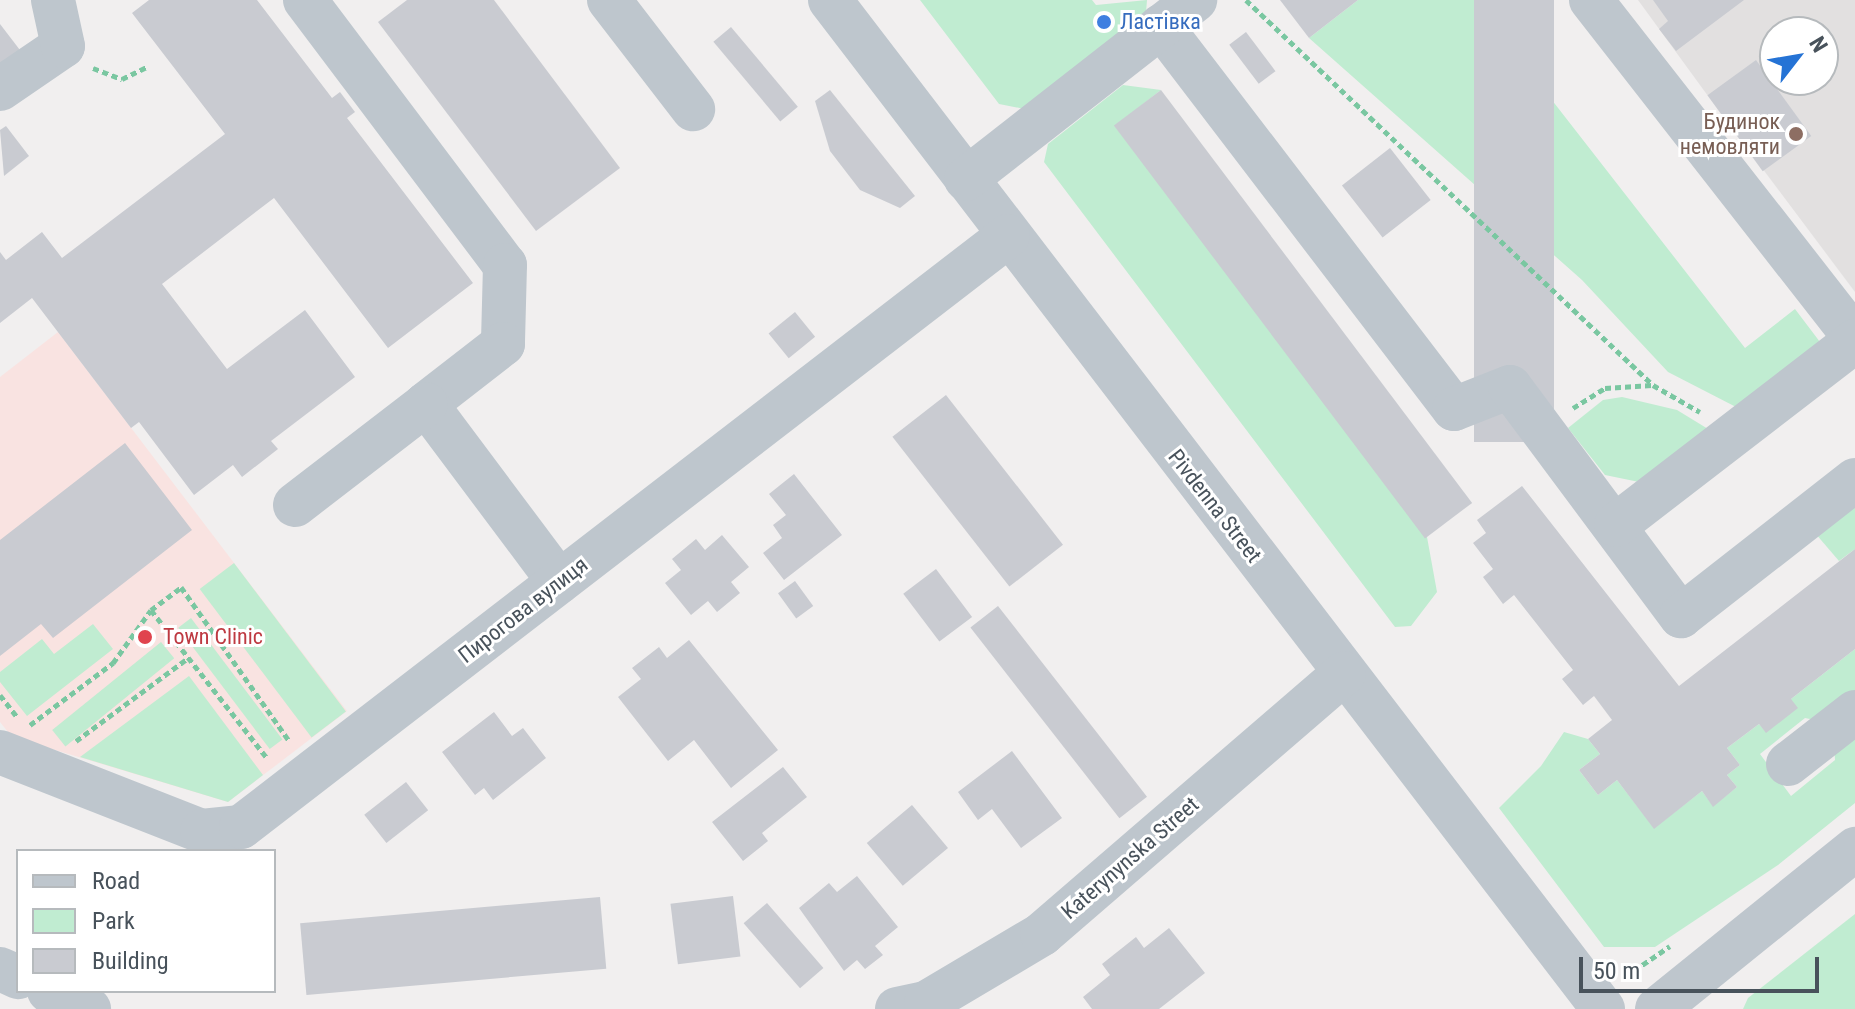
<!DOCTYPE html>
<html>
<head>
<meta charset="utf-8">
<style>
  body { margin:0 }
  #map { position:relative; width:1855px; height:1009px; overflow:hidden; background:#f1efef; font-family:"Roboto Condensed",sans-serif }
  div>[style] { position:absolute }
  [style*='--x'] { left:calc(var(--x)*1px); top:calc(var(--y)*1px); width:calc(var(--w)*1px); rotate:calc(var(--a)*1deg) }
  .education>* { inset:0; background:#e2e0e0 }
  .medical>* { inset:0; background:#f9e3e1 }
  .green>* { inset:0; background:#c0ecd1; transform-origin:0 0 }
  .building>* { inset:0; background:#c9cbd1; transform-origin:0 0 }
  .path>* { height:5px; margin-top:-2.5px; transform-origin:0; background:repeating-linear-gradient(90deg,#7ac7a1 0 6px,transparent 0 10px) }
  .minor>* { height:44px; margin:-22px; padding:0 22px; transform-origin:22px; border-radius:22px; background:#bec6cd }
  .dots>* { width:22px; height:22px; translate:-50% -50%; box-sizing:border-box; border:4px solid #fff; border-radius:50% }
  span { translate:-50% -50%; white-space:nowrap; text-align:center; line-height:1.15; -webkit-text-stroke:6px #fff; paint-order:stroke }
  .shop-label { font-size:22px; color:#366cbe }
  .left { translate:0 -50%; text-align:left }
  .education-label { font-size:22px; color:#785e54 }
  .right { translate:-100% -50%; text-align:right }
  .street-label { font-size:22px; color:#48525b }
  .health-label { font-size:22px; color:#be3a42 }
  .legend { position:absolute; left:16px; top:849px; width:260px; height:144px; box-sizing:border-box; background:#fff; border:2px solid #b6babd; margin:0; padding:10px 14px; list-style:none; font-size:24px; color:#48525b }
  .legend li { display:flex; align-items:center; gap:16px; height:40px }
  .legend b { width:40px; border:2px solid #b6babd }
  .north { position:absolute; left:1759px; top:16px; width:80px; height:80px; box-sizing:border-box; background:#fff; border:2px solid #b6babd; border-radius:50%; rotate:59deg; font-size:22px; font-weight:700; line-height:32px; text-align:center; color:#48525b }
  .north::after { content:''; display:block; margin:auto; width:28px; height:36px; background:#2573d5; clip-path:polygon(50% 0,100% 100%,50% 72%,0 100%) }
  .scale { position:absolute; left:1579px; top:957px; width:240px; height:36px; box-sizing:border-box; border:4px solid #48525b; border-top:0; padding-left:10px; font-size:24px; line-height:28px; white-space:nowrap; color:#48525b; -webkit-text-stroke:6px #fff; paint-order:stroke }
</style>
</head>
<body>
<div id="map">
  <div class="education">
    <div style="clip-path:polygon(evenodd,1638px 0,1855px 0,1855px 292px,1708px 96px,1638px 0,1775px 32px,1823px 32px,1823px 80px,1775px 80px,1775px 32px)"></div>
  </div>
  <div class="medical">
    <div style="clip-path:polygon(58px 332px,347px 711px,228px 802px,12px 737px,0 722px,0 377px)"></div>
  </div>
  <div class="green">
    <div style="clip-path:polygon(920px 0,1092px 0,1096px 5px,1147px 0,1146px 13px,1025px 109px,999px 104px)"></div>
    <div style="clip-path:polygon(1358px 0,1474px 0,1745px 348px,1795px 309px,1820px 342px,1736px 407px,1668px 372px,1582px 280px,1309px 38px)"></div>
    <div style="clip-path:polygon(1123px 85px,1161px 90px,1115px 126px,1427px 537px,1437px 592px,1411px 626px,1395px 627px,1044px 162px,1048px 144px)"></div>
    <div style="clip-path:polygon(1622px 397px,1677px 410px,1713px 432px,1639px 482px,1605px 475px,1568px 428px,1603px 400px)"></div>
    <div style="clip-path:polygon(1855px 506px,1855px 549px,1839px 561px,1815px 533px)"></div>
    <div style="left:234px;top:563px;width:186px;height:43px;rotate:53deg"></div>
    <div style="left:191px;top:618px;width:152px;height:16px;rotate:53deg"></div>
    <div style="clip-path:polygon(93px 624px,113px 649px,27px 716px,0 682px,0 672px,42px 639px,54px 654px)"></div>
    <div style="left:161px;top:642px;width:21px;height:140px;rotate:51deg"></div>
    <div style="clip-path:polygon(1855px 649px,1855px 698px,1825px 722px,1805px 718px,1760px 754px,1791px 796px,1835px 760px,1834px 743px,1855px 727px,1855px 803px,1778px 865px,1655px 947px,1604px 947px,1499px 808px,1541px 766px,1564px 732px,1588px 739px,1600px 754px,1579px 770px,1598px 795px,1617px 780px,1654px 828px,1702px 791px,1713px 806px,1737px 787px,1727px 775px,1740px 765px,1727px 748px,1759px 724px,1766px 732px,1791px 699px)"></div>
    <div style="clip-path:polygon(189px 676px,263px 775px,228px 802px,80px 757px)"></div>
    <div style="clip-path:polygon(1855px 914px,1855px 1009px,1743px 1009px,1748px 998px)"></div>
  </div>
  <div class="building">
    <div style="clip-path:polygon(149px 0,257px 0,332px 98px,340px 92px,355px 112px,347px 118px,473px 283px,388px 348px,274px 198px,162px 284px,227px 369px,305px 310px,355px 377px,271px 441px,278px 449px,242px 477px,233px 465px,194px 495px,139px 422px,131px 428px,32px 298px,0 323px,0 252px,6px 260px,42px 232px,62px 258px,225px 134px,132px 13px)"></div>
    <div style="clip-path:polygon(407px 0,494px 0,620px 168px,536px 231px,378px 22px)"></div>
    <div style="clip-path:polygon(1280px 0,1358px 0,1309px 38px)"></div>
    <div style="left:1474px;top:0;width:80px;height:442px"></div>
    <div style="clip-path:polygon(1653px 0,1744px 0,1676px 51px,1659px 29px,1668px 21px)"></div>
    <div style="clip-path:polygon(0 24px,23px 54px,0 71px)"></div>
    <div style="left:731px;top:27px;width:104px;height:23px;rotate:50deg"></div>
    <div style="left:1246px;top:32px;width:49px;height:21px;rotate:53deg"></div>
    <div style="left:1756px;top:60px;width:94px;height:60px;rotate:54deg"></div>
    <div style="clip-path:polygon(830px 90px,915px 196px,900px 208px,860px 190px,830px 151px,815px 101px)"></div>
    <div style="left:1161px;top:90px;width:517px;height:59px;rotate:53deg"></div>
    <div style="clip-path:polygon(6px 126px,29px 156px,4px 176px,0 130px)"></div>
    <div style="left:1390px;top:148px;width:66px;height:61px;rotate:52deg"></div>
    <div style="left:795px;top:312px;width:32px;height:34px;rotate:51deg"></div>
    <div style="left:946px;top:395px;width:190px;height:68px;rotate:52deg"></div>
    <div style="clip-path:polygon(125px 443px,192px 530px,53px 638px,41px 624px,0 656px,0 540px)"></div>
    <div style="clip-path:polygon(794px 474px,842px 535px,784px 580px,763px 553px,782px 538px,773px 525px,786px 515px,769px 494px)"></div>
    <div style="clip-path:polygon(1522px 486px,1679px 686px,1855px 549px,1855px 649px,1791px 699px,1798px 708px,1766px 733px,1759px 724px,1727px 748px,1740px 765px,1727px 775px,1737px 787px,1713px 807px,1702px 791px,1654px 829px,1617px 780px,1598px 795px,1579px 770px,1600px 754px,1588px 739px,1612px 720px,1594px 696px,1583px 705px,1562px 679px,1573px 670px,1514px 595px,1503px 604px,1483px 577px,1493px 569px,1473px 543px,1486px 533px,1477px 520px)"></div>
    <div style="clip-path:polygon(722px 535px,749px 567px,731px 582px,740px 593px,717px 612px,708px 601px,691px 615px,665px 583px,681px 570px,672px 559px,696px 539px,705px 550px)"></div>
    <div style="left:936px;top:569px;width:60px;height:41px;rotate:53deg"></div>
    <div style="left:795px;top:581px;width:31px;height:21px;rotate:54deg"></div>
    <div style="left:998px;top:606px;width:242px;height:35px;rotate:52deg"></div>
    <div style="clip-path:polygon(689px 640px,778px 750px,731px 788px,694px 740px,668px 761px,618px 697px,641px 679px,632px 668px,659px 647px,667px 658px)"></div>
    <div style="clip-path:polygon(494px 712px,512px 736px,523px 728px,546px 758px,493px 800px,484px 788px,475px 795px,442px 752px)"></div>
    <div style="clip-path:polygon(1012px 751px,1062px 818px,1021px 848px,992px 809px,978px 820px,958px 792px)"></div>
    <div style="clip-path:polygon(783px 767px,807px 797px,762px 833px,768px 841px,743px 861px,712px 822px)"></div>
    <div style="left:406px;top:782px;width:36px;height:53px;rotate:52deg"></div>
    <div style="left:912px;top:805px;width:56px;height:59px;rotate:50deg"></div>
    <div style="clip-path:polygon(857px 876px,898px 927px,875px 946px,883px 955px,865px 969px,857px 960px,844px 971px,799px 908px,829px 883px,837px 892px)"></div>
    <div style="left:733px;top:896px;width:61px;height:63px;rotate:83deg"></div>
    <div style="left:600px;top:897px;width:72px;height:301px;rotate:85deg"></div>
    <div style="left:767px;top:903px;width:86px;height:31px;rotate:49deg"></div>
    <div style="clip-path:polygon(1169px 928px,1205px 973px,1159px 1009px,1092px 1009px,1083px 997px,1110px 975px,1102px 964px,1136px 937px,1144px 948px)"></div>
  </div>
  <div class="path">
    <div style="--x:1246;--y:0;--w:560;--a:43.41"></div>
    <div style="--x:1653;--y:385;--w:54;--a:29.9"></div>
    <div style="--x:93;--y:68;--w:31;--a:21"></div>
    <div style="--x:122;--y:79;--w:28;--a:-26"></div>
    <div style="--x:1573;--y:408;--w:38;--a:-32"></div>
    <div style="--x:1605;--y:388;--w:47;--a:-3.7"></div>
    <div style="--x:151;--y:610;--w:188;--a:51.9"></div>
    <div style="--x:0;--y:695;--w:29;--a:52"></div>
    <div style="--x:30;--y:725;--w:104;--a:-36.8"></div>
    <div style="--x:113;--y:663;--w:65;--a:-54.4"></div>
    <div style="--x:151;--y:610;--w:38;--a:-37"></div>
    <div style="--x:181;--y:587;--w:189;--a:54.9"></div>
    <div style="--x:76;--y:741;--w:139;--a:-36.5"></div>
    <div style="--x:1626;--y:976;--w:53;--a:-34.3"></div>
  </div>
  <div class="minor">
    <div style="--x:305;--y:0;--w:332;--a:53"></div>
    <div style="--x:505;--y:265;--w:79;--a:91.5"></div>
    <div style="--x:503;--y:344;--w:98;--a:142.1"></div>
    <div style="--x:426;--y:404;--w:222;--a:53.2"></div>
    <div style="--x:609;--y:0;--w:138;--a:52.4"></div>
    <div style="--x:830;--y:0;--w:1271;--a:52.54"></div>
    <div style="--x:1591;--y:0;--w:429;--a:52"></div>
    <div style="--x:1161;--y:26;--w:482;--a:52.6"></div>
    <div style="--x:1454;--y:409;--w:60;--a:-21.4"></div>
    <div style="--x:1510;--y:387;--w:286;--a:53.3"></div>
    <div style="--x:1681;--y:616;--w:221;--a:-38"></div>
    <div style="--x:0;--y:89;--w:76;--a:-34.3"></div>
    <div style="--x:63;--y:46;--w:47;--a:-102.3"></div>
    <div style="--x:966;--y:179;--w:291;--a:-38"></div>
    <div style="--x:295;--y:505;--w:165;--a:-37.6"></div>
    <div style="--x:1616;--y:525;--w:302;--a:-37.6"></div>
    <div style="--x:0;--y:752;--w:217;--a:21.4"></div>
    <div style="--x:202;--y:831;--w:39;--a:-6"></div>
    <div style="--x:241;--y:827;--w:968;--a:-37.62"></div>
    <div style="--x:1788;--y:764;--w:85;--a:-37.8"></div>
    <div style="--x:0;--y:969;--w:20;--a:24"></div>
    <div style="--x:49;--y:991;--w:44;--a:24.2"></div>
    <div style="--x:897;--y:1009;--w:30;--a:-12"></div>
    <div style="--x:926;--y:1003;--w:135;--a:-30.7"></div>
    <div style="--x:1042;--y:934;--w:399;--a:-40.8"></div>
    <div style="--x:1657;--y:1009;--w:255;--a:-38.9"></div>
  </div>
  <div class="dots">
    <div style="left:1104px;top:22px;background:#3f7fe0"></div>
    <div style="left:1796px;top:134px;background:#8d6e63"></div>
    <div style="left:145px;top:637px;background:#e0444e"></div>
  </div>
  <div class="shop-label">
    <span class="left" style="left:1120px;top:22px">Ластівка</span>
  </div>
  <div class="education-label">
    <span class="right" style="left:1780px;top:134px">Будинок<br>немовляти</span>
  </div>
  <div class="street-label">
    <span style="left:1215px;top:506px;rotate:52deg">Pivdenna Street</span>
    <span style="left:523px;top:610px;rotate:-38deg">Пирогова вулиця</span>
    <span style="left:1130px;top:858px;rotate:-41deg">Katerynynska Street</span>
  </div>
  <div class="health-label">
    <span class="left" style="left:163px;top:637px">Town Clinic</span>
  </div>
  <ul class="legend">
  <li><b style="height:10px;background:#bec6cd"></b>Road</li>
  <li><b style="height:22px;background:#c0ecd1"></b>Park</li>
  <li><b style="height:22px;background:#c9cbd1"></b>Building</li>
  </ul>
  <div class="north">N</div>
  <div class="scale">50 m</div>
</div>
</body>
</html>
